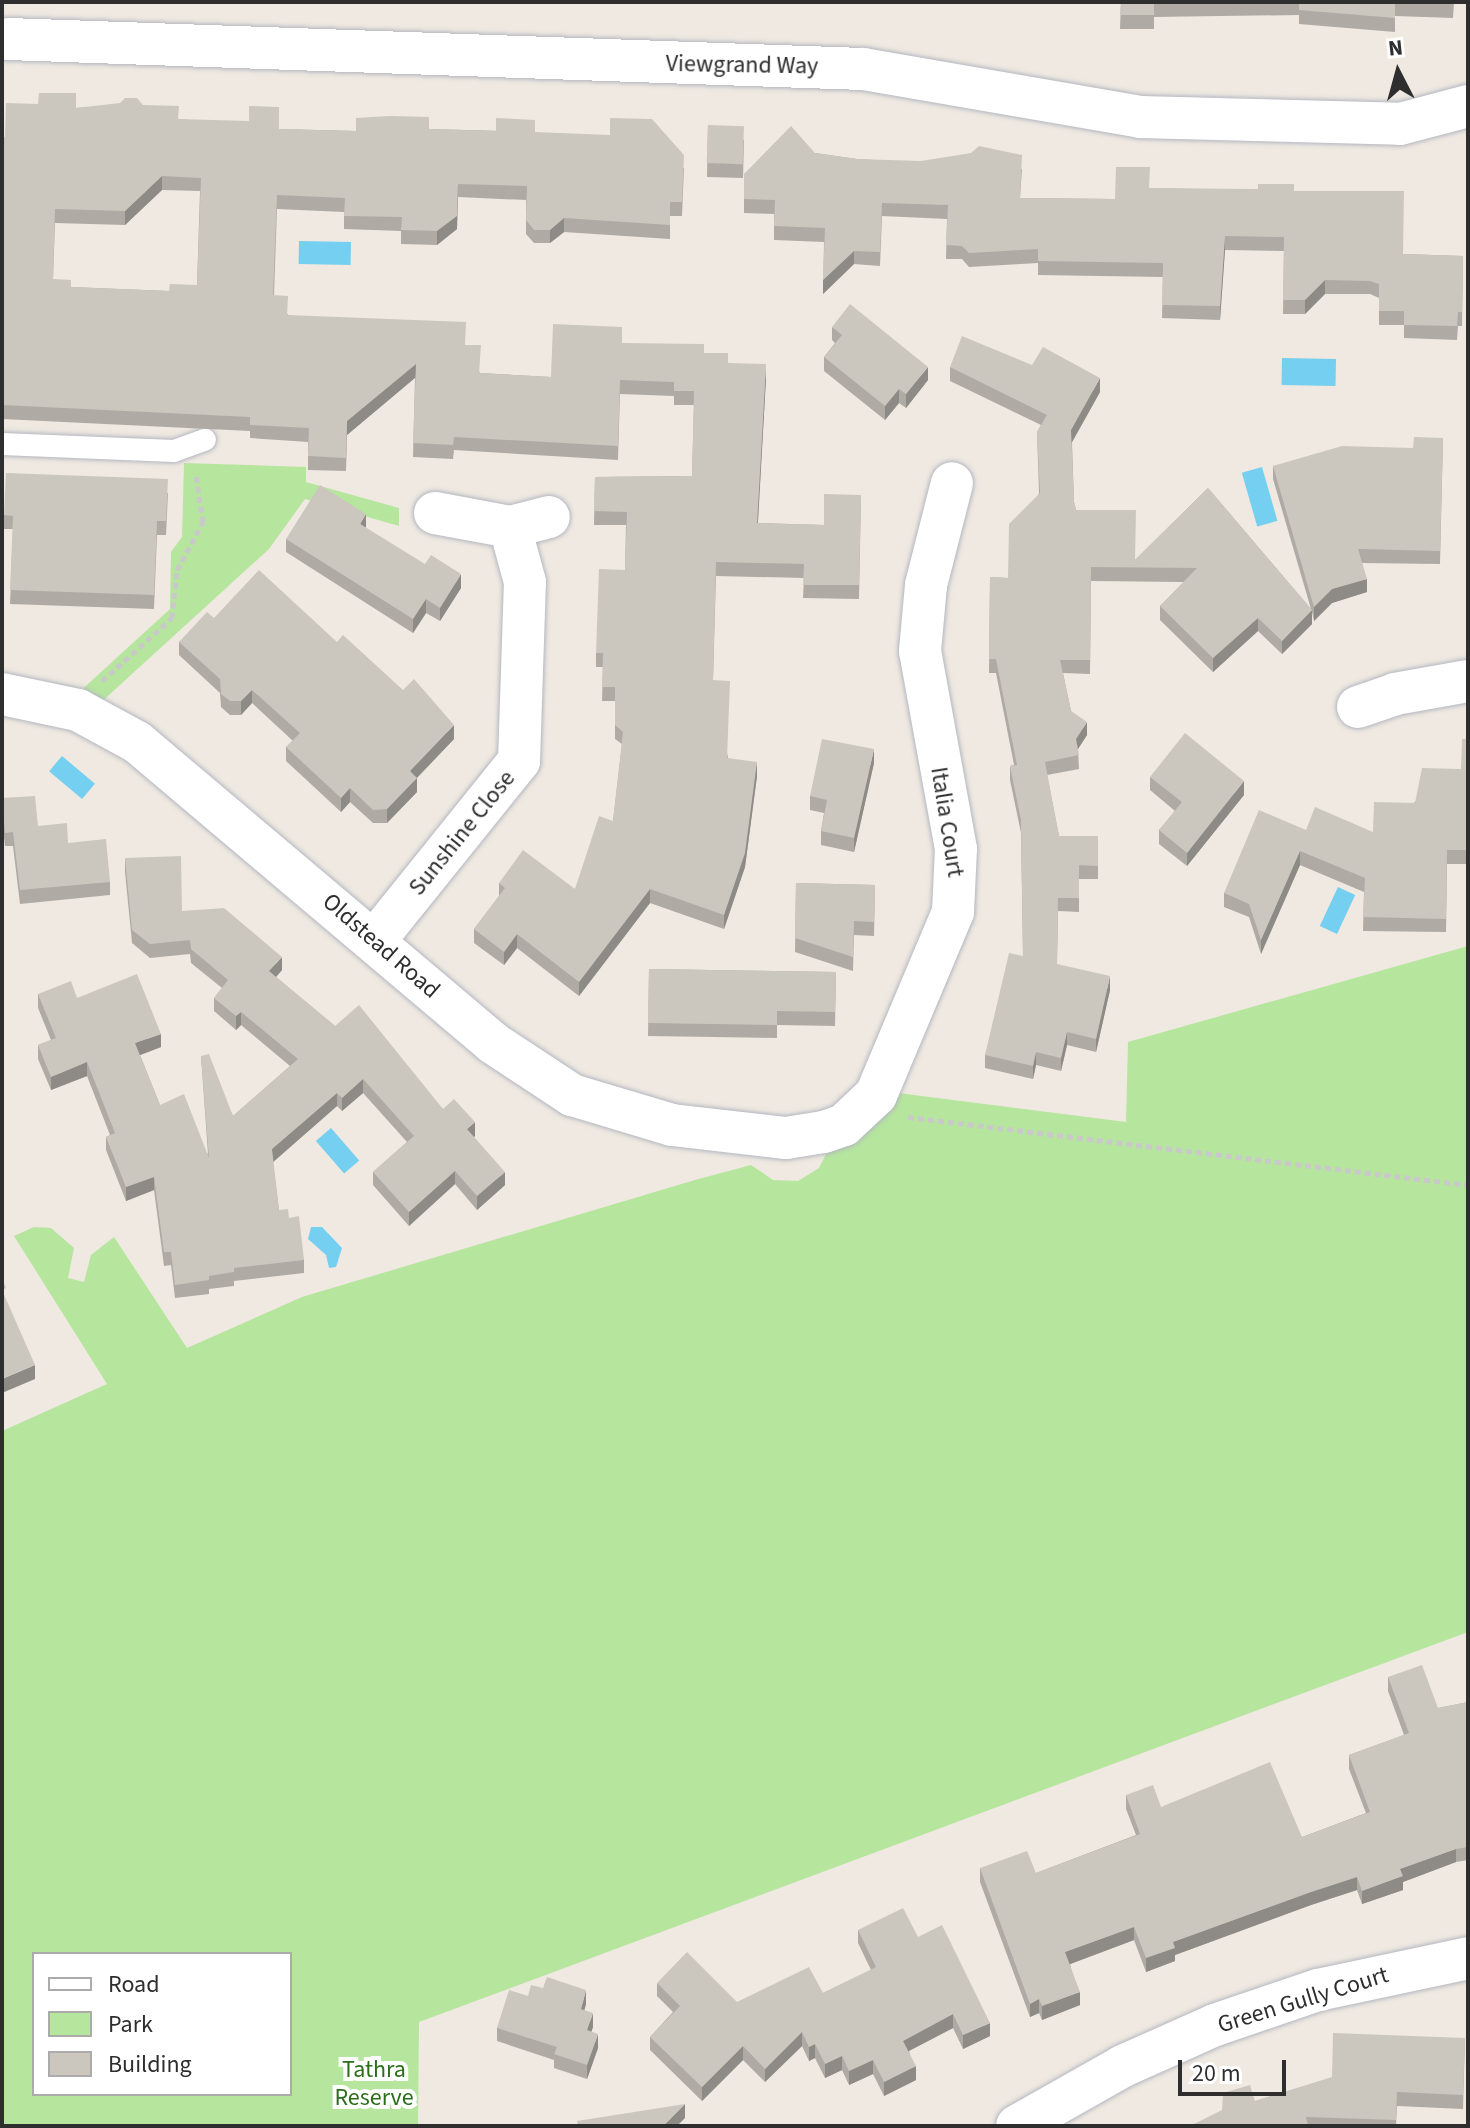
<!DOCTYPE html>
<html>
<head>
<meta charset="utf-8">
<style>
  body { margin:0 }
  #map { position:relative; width:1470px; height:2128px; overflow:hidden; background:#efe9e1; font-family:"Source Sans 3",sans-serif }
  div>[style] { position:absolute }
  [style*='--x'] { left:calc(var(--x)*1px); top:calc(var(--y)*1px); width:calc(var(--w)*1px); rotate:calc(var(--a)*1deg) }
  .green>* { inset:0; background:#b6e59e }
  .water>* { inset:0; background:#75cff0; transform-origin:0 0 }
  .path>* { height:5px; margin-top:-2.5px; transform-origin:0; background:repeating-linear-gradient(90deg,#c9c9c9 0 6px,transparent 0 10px) }
  .roads { filter:drop-shadow(0 0 2px #b4b7c1) drop-shadow(0 0 2px #b4b7c1) }
  .lane>* { height:22px; margin:-11px; padding:0 11px; transform-origin:11px; border-radius:11px; background:#fff }
  .street>* { height:42px; margin:-21px; padding:0 21px; transform-origin:21px; border-radius:21px; background:#fff }
  .wall>* { inset:0; background:#afaba4 }
  .shaded-wall>* { inset:0; background:#8e8b86 }
  .building>* { inset:0; background:#cbc7bf; transform-origin:0 0 }
  span { translate:-50% -50%; white-space:nowrap; text-align:center; line-height:1.15; -webkit-text-stroke:8px #fff; paint-order:stroke }
  .street-label { font-size:24px; color:#2e2e2e }
  .park-label { font-size:24px; color:#2c6e1b }
  .frame { position:absolute; inset:0; border:4px solid #2e2e2e; pointer-events:none }
  .legend { position:absolute; left:32px; top:1952px; width:260px; height:144px; box-sizing:border-box; background:#fff; border:2px solid #ababab; margin:0; padding:10px 14px; list-style:none; font-size:24px; color:#2e2e2e }
  .legend li { display:flex; align-items:center; gap:16px; height:40px }
  .legend b { width:40px; border:2px solid #ababab }
  .north { position:absolute; left:1358px; top:32px; width:80px; height:80px; -webkit-text-stroke:6px #fff; paint-order:stroke; rotate:354deg; font-size:22px; font-weight:700; line-height:32px; text-align:center; color:#2e2e2e }
  .north::after { content:''; display:block; margin:auto; width:28px; height:36px; background:#2e2e2e; clip-path:polygon(50% 0,100% 100%,50% 72%,0 100%) }
  .scale { position:absolute; left:1178px; top:2060px; width:108px; height:36px; box-sizing:border-box; border:4px solid #2e2e2e; border-top:0; padding-left:10px; font-size:24px; line-height:28px; white-space:nowrap; color:#2e2e2e; -webkit-text-stroke:6px #fff; paint-order:stroke }
</style>
</head>
<body>
<div id="map">
  <div class="green">
    <div style="clip-path:polygon(184px 463px,306px 467px,306px 482px,399px 508px,399px 526px,305px 499px,269px 549px,98px 705px,76px 695px,170px 609px,171px 552px,182px 537px)"></div>
    <div style="clip-path:polygon(evenodd,1468px 946px,1468px 1632px,419px 2022px,418px 2126px,2px 2126px,2px 1431px,107px 1384px,14px 1236px,34px 1227px,51px 1228px,74px 1248px,68px 1278px,84px 1282px,91px 1255px,114px 1237px,187px 1348px,302px 1297px,695px 1180px,751px 1165px,773px 1180px,798px 1181px,819px 1168px,829px 1148px,890px 1092px,1126px 1122px,1128px 1042px,1468px 946px,34px 1954px,290px 1954px,290px 2094px,34px 2094px,34px 1954px)"></div>
  </div>
  <div class="water">
    <div style="left:299px;top:241px;width:52px;height:23px;rotate:1deg"></div>
    <div style="left:1282px;top:358px;width:54px;height:27px;rotate:1deg"></div>
    <div style="left:1262px;top:467px;width:56px;height:21px;rotate:74deg"></div>
    <div style="left:62px;top:756px;width:43px;height:20px;rotate:40deg"></div>
    <div style="left:1338px;top:887px;width:19px;height:43px;rotate:25deg"></div>
    <div style="left:331px;top:1128px;width:43px;height:20px;rotate:49deg"></div>
    <div style="clip-path:polygon(311px 1227px,322px 1227px,342px 1248px,336px 1267px,329px 1268px,326px 1255px,308px 1239px)"></div>
  </div>
  <div class="path">
    <div style="--x:102;--y:681;--w:94;--a:-42"></div>
    <div style="--x:172;--y:618;--w:48;--a:-84.1"></div>
    <div style="--x:177;--y:570;--w:55;--a:-61.6"></div>
    <div style="--x:203;--y:522;--w:48;--a:-98.5"></div>
    <div style="--x:908;--y:1117;--w:564;--a:6.92"></div>
  </div>
  <div class="roads">
    <div class="lane">
      <div style="--x:2;--y:444;--w:172;--a:2.3"></div>
      <div style="--x:174;--y:451;--w:33;--a:-20"></div>
    </div>
    <div class="street">
      <div style="--x:8;--y:39;--w:856;--a:2.01"></div>
      <div style="--x:863;--y:69;--w:281;--a:9.8"></div>
      <div style="--x:1140;--y:117;--w:260;--a:1.5"></div>
      <div style="--x:1400;--y:124;--w:70;--a:-14.8"></div>
      <div style="--x:435;--y:513;--w:76;--a:10.6"></div>
      <div style="--x:510;--y:527;--w:40;--a:-14.4"></div>
      <div style="--x:2;--y:694;--w:78;--a:11.9"></div>
      <div style="--x:78;--y:710;--w:67;--a:28.5"></div>
      <div style="--x:137;--y:742;--w:466;--a:40.2"></div>
      <div style="--x:493;--y:1043;--w:95;--a:33.4"></div>
      <div style="--x:572;--y:1095;--w:104;--a:16.7"></div>
      <div style="--x:672;--y:1125;--w:115;--a:6.5"></div>
      <div style="--x:786;--y:1138;--w:38;--a:-9"></div>
      <div style="--x:824;--y:1132;--w:21;--a:-19"></div>
      <div style="--x:844;--y:1125;--w:44;--a:-43.2"></div>
      <div style="--x:876;--y:1095;--w:199;--a:-67.2"></div>
      <div style="--x:953;--y:912;--w:63;--a:-87.3"></div>
      <div style="--x:956;--y:849;--w:201;--a:-100.3"></div>
      <div style="--x:920;--y:651;--w:66;--a:-84.8"></div>
      <div style="--x:926;--y:585;--w:105;--a:-75.7"></div>
      <div style="--x:1358;--y:707;--w:39;--a:-19"></div>
      <div style="--x:1395;--y:694;--w:74;--a:-10.1"></div>
      <div style="--x:375;--y:940;--w:230;--a:-51.2"></div>
      <div style="--x:519;--y:761;--w:179;--a:-88.1"></div>
      <div style="--x:525;--y:582;--w:57;--a:-105.3"></div>
      <div style="--x:1017;--y:2126;--w:122;--a:-29.5"></div>
      <div style="--x:1123;--y:2066;--w:101;--a:-24"></div>
      <div style="--x:1215;--y:2025;--w:109;--a:-18.8"></div>
      <div style="--x:1318;--y:1990;--w:153;--a:-12"></div>
    </div>
  </div>
  <div class="wall">
    <div style="clip-path:polygon(812px 2px,918px 2px,918px 4px)"></div>
    <div style="clip-path:polygon(1121px 2px,1454px 2px,1453px 18px,1395px 16px,1395px 32px,1299px 24px,1299px 15px,1154px 17px,1154px 29px,1120px 29px)"></div>
    <div style="clip-path:polygon(evenodd,143px 105px,179px 119px,279px 129px,356px 131px,429px 129px,535px 132px,684px 168px,682px 216px,670px 216px,670px 239px,564px 232px,550px 243px,534px 243px,526px 234px,526px 200px,458px 197px,457px 229px,437px 245px,401px 244px,401px 231px,344px 229px,344px 212px,277px 209px,274px 295px,288px 315px,465px 345px,480px 373px,551px 377px,622px 343px,704px 353px,766px 378px,758px 523px,824px 525px,861px 495px,859px 599px,803px 598px,804px 578px,716px 576px,713px 680px,728px 758px,757px 776px,745px 867px,724px 929px,650px 903px,579px 996px,517px 948px,504px 965px,474px 943px,474px 929px,499px 896px,499px 883px,575px 889px,613px 821px,622px 744px,615px 739px,615px 701px,602px 701px,603px 667px,596px 667px,596px 653px,625px 570px,626px 525px,594px 525px,595px 477px,692px 476px,694px 405px,674px 405px,674px 396px,620px 394px,618px 460px,454px 450px,453px 459px,413px 457px,415px 378px,347px 435px,346px 471px,308px 470px,308px 442px,250px 438px,250px 431px,2px 419px,2px 238px,3px 200px,2px 200px,2px 137px,5px 137px,76px 108px,143px 105px,162px 190px,200px 191px,197px 285px,169px 291px,71px 287px,53px 279px,55px 223px,125px 225px,162px 190px)"></div>
    <div style="clip-path:polygon(708px 125px,744px 140px,743px 178px,707px 177px)"></div>
    <div style="clip-path:polygon(815px 153px,857px 159px,1022px 169px,1020px 198px,1115px 199px,1150px 188px,1294px 191px,1403px 254px,1463px 256px,1462px 326px,1458px 326px,1457px 340px,1404px 338px,1404px 325px,1379px 325px,1379px 298px,1370px 294px,1325px 294px,1305px 314px,1283px 314px,1284px 251px,1225px 250px,1220px 320px,1162px 318px,1163px 277px,1038px 275px,1038px 263px,969px 267px,962px 259px,946px 259px,947px 219px,882px 216px,880px 266px,854px 264px,823px 294px,824px 242px,774px 240px,774px 214px,744px 213px,744px 174px)"></div>
    <div style="clip-path:polygon(832px 327px,928px 380px,906px 408px,899px 403px,885px 420px,824px 371px,824px 357px,835px 343px,832px 340px)"></div>
    <div style="clip-path:polygon(950px 367px,1100px 392px,1072px 442px,1074px 502px,1076px 510px,1135px 560px,1208px 488px,1311px 609px,1273px 479px,1273px 466px,1413px 448px,1443px 438px,1440px 564px,1362px 563px,1367px 592px,1332px 603px,1314px 621px,1312px 612px,1312px 624px,1282px 654px,1258px 631px,1213px 672px,1160px 620px,1160px 606px,1184px 582px,1091px 581px,1090px 674px,1063px 673px,1071px 711px,1087px 735px,1078px 749px,1079px 769px,1047px 775px,1059px 836px,1098px 836px,1098px 879px,1079px 879px,1079px 912px,1058px 911px,1057px 964px,1110px 990px,1096px 1052px,1067px 1045px,1061px 1071px,1036px 1065px,1033px 1079px,985px 1068px,985px 1055px,1023px 956px,1021px 833px,1010px 780px,1010px 766px,1014px 765px,996px 673px,989px 673px,990px 577px,1008px 578px,1039px 493px,1037px 432px,1041px 425px,950px 381px)"></div>
    <div style="clip-path:polygon(168px 493px,166px 535px,157px 535px,154px 609px,10px 604px,13px 529px,4px 529px,4px 515px)"></div>
    <div style="clip-path:polygon(366px 528px,461px 588px,440px 621px,426px 613px,413px 633px,286px 552px,286px 539px)"></div>
    <div style="clip-path:polygon(214px 618px,337px 642px,454px 739px,417px 778px,417px 792px,387px 823px,373px 823px,350px 802px,341px 812px,286px 761px,286px 747px,293px 741px,252px 703px,241px 715px,230px 715px,221px 707px,220px 693px,179px 655px,179px 642px)"></div>
    <div style="clip-path:polygon(1468px 739px,1468px 864px,1447px 864px,1446px 932px,1363px 931px,1364px 892px,1300px 865px,1261px 954px,1249px 917px,1224px 907px,1224px 893px,1306px 830px,1373px 832px,1461px 769px)"></div>
    <div style="clip-path:polygon(874px 763px,854px 852px,821px 845px,821px 831px,824px 813px,810px 810px,810px 796px)"></div>
    <div style="clip-path:polygon(1150px 777px,1244px 795px,1187px 866px,1159px 844px,1159px 830px,1175px 811px,1150px 790px)"></div>
    <div style="clip-path:polygon(2px 798px,38px 826px,68px 843px,110px 882px,110px 895px,20px 904px,13px 846px,5px 846px,2px 820px)"></div>
    <div style="clip-path:polygon(125px 858px,182px 911px,282px 970px,276px 977px,335px 1026px,443px 1109px,475px 1136px,474px 1137px,505px 1185px,477px 1210px,455px 1184px,409px 1226px,373px 1185px,373px 1172px,407px 1142px,363px 1093px,342px 1111px,337px 1106px,273px 1162px,279px 1210px,289px 1218px,304px 1260px,304px 1273px,234px 1281px,234px 1286px,209px 1289px,209px 1294px,175px 1298px,171px 1265px,164px 1266px,154px 1190px,126px 1201px,106px 1150px,106px 1137px,110px 1135px,87px 1076px,51px 1090px,38px 1059px,38px 1045px,51px 1040px,38px 1008px,38px 994px,77px 998px,161px 1047px,140px 1055px,160px 1105px,208px 1154px,201px 1056px,233px 1116px,290px 1066px,241px 1025px,236px 1030px,214px 1011px,214px 998px,222px 988px,191px 963px,190px 954px,150px 958px,132px 943px,125px 872px)"></div>
    <div style="clip-path:polygon(796px 883px,875px 885px,874px 936px,854px 935px,853px 971px,795px 952px)"></div>
    <div style="clip-path:polygon(649px 969px,836px 972px,835px 1026px,777px 1025px,777px 1038px,648px 1036px)"></div>
    <div style="clip-path:polygon(1388px 1677px,1438px 1708px,1468px 1702px,1468px 1860px,1456px 1862px,1403px 1882px,1403px 1890px,1362px 1904px,1357px 1890px,1311px 1905px,1175px 1955px,1175px 1961px,1146px 1972px,1134px 1940px,1070px 1964px,1080px 2005px,1042px 2020px,1039px 2013px,1030px 2017px,980px 1882px,980px 1868px,1036px 1873px,1136px 1835px,1126px 1809px,1126px 1795px,1161px 1807px,1302px 1837px,1366px 1813px,1349px 1769px,1349px 1755px,1404px 1735px,1388px 1691px)"></div>
    <div style="clip-path:polygon(858px 1930px,918px 1937px,990px 2036px,963px 2049px,953px 2028px,909px 2051px,916px 2080px,884px 2096px,873px 2074px,849px 2085px,842px 2070px,825px 2078px,815px 2058px,809px 2061px,802px 2046px,765px 2082px,743px 2060px,702px 2101px,650px 2050px,650px 2037px,673px 2012px,657px 1996px,657px 1983px,737px 2002px,823px 1993px,871px 1970px,858px 1943px)"></div>
    <div style="clip-path:polygon(528px 1996px,586px 2004px,584px 2010px,593px 2027px,591px 2032px,598px 2048px,587px 2079px,554px 2068px,554px 2060px,497px 2041px,497px 2028px)"></div>
    <div style="clip-path:polygon(1465px 2038px,1463px 2109px,1397px 2106px,1396px 2126px,1190px 2126px,1255px 2101px)"></div>
  </div>
  <div class="shaded-wall">
    <div style="clip-path:polygon(162px 176px,162px 190px,125px 225px,125px 211px)"></div>
    <div style="clip-path:polygon(458px 184px,457px 229px,437px 245px,437px 231px)"></div>
    <div style="clip-path:polygon(564px 218px,564px 232px,550px 243px,550px 230px)"></div>
    <div style="clip-path:polygon(1225px 236px,1225px 250px,1220px 320px,1220px 306px)"></div>
    <div style="clip-path:polygon(854px 251px,854px 264px,823px 294px,823px 280px)"></div>
    <div style="clip-path:polygon(1325px 280px,1325px 294px,1305px 314px,1305px 300px)"></div>
    <div style="clip-path:polygon(416px 364px,416px 377px,347px 435px,346px 471px,347px 421px)"></div>
    <div style="clip-path:polygon(766px 364px,766px 378px,757px 537px,757px 523px)"></div>
    <div style="clip-path:polygon(928px 367px,928px 380px,906px 408px,906px 394px)"></div>
    <div style="clip-path:polygon(1100px 378px,1100px 392px,1071px 444px,1071px 430px)"></div>
    <div style="clip-path:polygon(899px 389px,899px 403px,885px 420px,885px 406px)"></div>
    <div style="clip-path:polygon(366px 514px,366px 528px,360px 524px)"></div>
    <div style="clip-path:polygon(461px 574px,461px 588px,440px 621px,440px 608px)"></div>
    <div style="clip-path:polygon(1367px 579px,1367px 592px,1332px 603px,1314px 621px,1314px 607px,1332px 589px)"></div>
    <div style="clip-path:polygon(426px 599px,426px 613px,413px 633px,413px 619px)"></div>
    <div style="clip-path:polygon(1312px 610px,1312px 624px,1282px 654px,1282px 641px)"></div>
    <div style="clip-path:polygon(1258px 618px,1258px 631px,1213px 672px,1213px 658px)"></div>
    <div style="clip-path:polygon(252px 690px,252px 703px,241px 715px,241px 701px)"></div>
    <div style="clip-path:polygon(1087px 722px,1087px 735px,1076px 752px,1076px 739px)"></div>
    <div style="clip-path:polygon(454px 725px,454px 739px,410px 785px,410px 771px)"></div>
    <div style="clip-path:polygon(874px 749px,874px 763px,854px 852px,854px 838px)"></div>
    <div style="clip-path:polygon(757px 762px,757px 776px,745px 867px,724px 929px,724px 915px)"></div>
    <div style="clip-path:polygon(417px 778px,417px 792px,387px 823px,387px 809px)"></div>
    <div style="clip-path:polygon(1244px 781px,1244px 795px,1187px 866px,1187px 853px)"></div>
    <div style="clip-path:polygon(350px 788px,350px 802px,341px 812px,341px 798px)"></div>
    <div style="clip-path:polygon(1300px 851px,1300px 865px,1261px 954px,1261px 940px)"></div>
    <div style="clip-path:polygon(650px 889px,650px 903px,579px 996px,579px 982px)"></div>
    <div style="clip-path:polygon(517px 934px,517px 948px,504px 965px,504px 952px)"></div>
    <div style="clip-path:polygon(282px 957px,282px 970px,269px 985px,269px 971px)"></div>
    <div style="clip-path:polygon(1110px 976px,1110px 990px,1096px 1052px,1096px 1039px)"></div>
    <div style="clip-path:polygon(241px 1012px,241px 1025px,236px 1030px,236px 1016px)"></div>
    <div style="clip-path:polygon(1067px 1032px,1067px 1045px,1061px 1071px,1061px 1058px)"></div>
    <div style="clip-path:polygon(161px 1034px,161px 1047px,135px 1057px,135px 1043px)"></div>
    <div style="clip-path:polygon(1036px 1052px,1036px 1065px,1033px 1079px,1033px 1066px)"></div>
    <div style="clip-path:polygon(87px 1062px,87px 1076px,51px 1090px,51px 1077px)"></div>
    <div style="clip-path:polygon(363px 1079px,363px 1093px,342px 1111px,342px 1098px)"></div>
    <div style="clip-path:polygon(337px 1093px,337px 1106px,272px 1163px,272px 1149px)"></div>
    <div style="clip-path:polygon(475px 1122px,475px 1136px,467px 1142px,467px 1129px)"></div>
    <div style="clip-path:polygon(455px 1171px,455px 1184px,409px 1226px,409px 1212px)"></div>
    <div style="clip-path:polygon(505px 1172px,505px 1185px,477px 1210px,477px 1196px)"></div>
    <div style="clip-path:polygon(154px 1177px,154px 1190px,126px 1201px,126px 1187px)"></div>
    <div style="clip-path:polygon(35px 1365px,35px 1379px,2px 1393px,2px 1379px)"></div>
    <div style="clip-path:polygon(1456px 1849px,1456px 1862px,1403px 1882px,1403px 1890px,1362px 1904px,1362px 1891px,1400px 1869px)"></div>
    <div style="clip-path:polygon(1357px 1877px,1357px 1890px,1311px 1905px,1175px 1955px,1175px 1961px,1146px 1972px,1146px 1958px,1173px 1942px,1311px 1892px)"></div>
    <div style="clip-path:polygon(1134px 1927px,1134px 1940px,1065px 1966px,1065px 1952px)"></div>
    <div style="clip-path:polygon(586px 1990px,586px 2004px,581px 2023px,581px 2009px)"></div>
    <div style="clip-path:polygon(1080px 1992px,1080px 2005px,1042px 2020px,1042px 2006px)"></div>
    <div style="clip-path:polygon(1039px 1999px,1039px 2013px,1030px 2017px,1030px 2004px)"></div>
    <div style="clip-path:polygon(593px 2013px,593px 2027px,587px 2044px,587px 2030px)"></div>
    <div style="clip-path:polygon(953px 2014px,953px 2028px,903px 2054px,903px 2041px)"></div>
    <div style="clip-path:polygon(990px 2023px,990px 2036px,963px 2049px,963px 2035px)"></div>
    <div style="clip-path:polygon(802px 2032px,802px 2046px,765px 2082px,765px 2069px)"></div>
    <div style="clip-path:polygon(598px 2034px,598px 2048px,587px 2079px,587px 2065px)"></div>
    <div style="clip-path:polygon(815px 2044px,815px 2058px,809px 2061px,809px 2047px)"></div>
    <div style="clip-path:polygon(743px 2046px,743px 2060px,702px 2101px,702px 2087px)"></div>
    <div style="clip-path:polygon(842px 2056px,842px 2070px,825px 2078px,825px 2064px)"></div>
    <div style="clip-path:polygon(873px 2060px,873px 2074px,849px 2085px,849px 2071px)"></div>
    <div style="clip-path:polygon(916px 2066px,916px 2080px,884px 2096px,884px 2082px)"></div>
    <div style="clip-path:polygon(685px 2104px,685px 2118px,677px 2126px,663px 2126px)"></div>
  </div>
  <div class="building">
    <div style="clip-path:polygon(1121px 2px,1260px 2px,1154px 4px,1154px 15px,1120px 15px)"></div>
    <div style="clip-path:polygon(1299px 2px,1453px 2px,1453px 4px,1395px 2px,1395px 18px,1299px 10px)"></div>
    <div style="clip-path:polygon(evenodd,39px 93px,76px 93px,76px 108px,120px 103px,125px 98px,137px 98px,143px 105px,179px 106px,178px 119px,249px 121px,249px 106px,279px 107px,279px 129px,356px 131px,356px 118px,390px 116px,429px 117px,429px 129px,496px 131px,496px 118px,535px 120px,535px 132px,610px 135px,610px 118px,652px 119px,684px 155px,682px 202px,670px 202px,670px 225px,564px 218px,550px 230px,534px 230px,526px 220px,527px 186px,458px 184px,457px 216px,437px 231px,401px 230px,402px 217px,344px 216px,345px 198px,277px 195px,273px 295px,288px 296px,287px 315px,466px 322px,465px 345px,481px 345px,479px 373px,551px 377px,553px 324px,622px 327px,622px 343px,704px 344px,704px 353px,728px 353px,728px 363px,766px 364px,757px 523px,824px 525px,824px 494px,861px 495px,859px 585px,803px 585px,804px 564px,716px 562px,713px 680px,730px 681px,727px 758px,757px 762px,745px 853px,724px 915px,650px 889px,579px 982px,517px 934px,504px 952px,474px 929px,505px 888px,499px 883px,523px 850px,575px 889px,599px 816px,613px 821px,623px 732px,615px 725px,615px 687px,602px 687px,603px 653px,596px 653px,599px 569px,625px 570px,627px 512px,594px 511px,595px 477px,692px 476px,694px 391px,674px 391px,674px 382px,620px 380px,618px 446px,454px 437px,453px 445px,413px 443px,416px 364px,347px 421px,346px 458px,308px 456px,309px 428px,250px 425px,250px 417px,2px 405px,2px 238px,4px 186px,2px 186px,2px 137px,5px 137px,6px 103px,38px 104px,39px 93px,162px 176px,201px 178px,197px 285px,170px 284px,169px 291px,71px 287px,71px 280px,53px 279px,55px 209px,125px 211px,162px 176px)"></div>
    <div style="left:708px;top:125px;width:36px;height:38px;rotate:2deg"></div>
    <div style="clip-path:polygon(791px 126px,815px 153px,857px 159px,921px 161px,971px 153px,979px 146px,1022px 155px,1020px 198px,1115px 199px,1116px 167px,1150px 167px,1149px 188px,1258px 189px,1258px 184px,1294px 184px,1294px 191px,1404px 191px,1403px 254px,1463px 256px,1462px 312px,1458px 312px,1457px 326px,1404px 325px,1404px 311px,1379px 311px,1379px 284px,1370px 281px,1325px 280px,1305px 300px,1283px 300px,1284px 237px,1225px 236px,1220px 306px,1162px 305px,1163px 263px,1038px 261px,1038px 249px,969px 253px,962px 246px,946px 245px,948px 205px,882px 203px,880px 252px,854px 251px,823px 280px,825px 228px,774px 226px,775px 200px,744px 199px,744px 174px)"></div>
    <div style="clip-path:polygon(850px 304px,928px 367px,906px 394px,899px 389px,885px 406px,824px 357px,842px 335px,832px 327px)"></div>
    <div style="clip-path:polygon(962px 336px,1032px 365px,1043px 347px,1100px 378px,1071px 430px,1074px 502px,1076px 510px,1136px 510px,1135px 560px,1208px 488px,1312px 610px,1282px 641px,1258px 618px,1213px 658px,1160px 606px,1197px 568px,1091px 567px,1090px 660px,1060px 660px,1071px 711px,1087px 722px,1076px 739px,1079px 755px,1045px 762px,1059px 836px,1098px 836px,1098px 866px,1079px 865px,1079px 898px,1058px 898px,1057px 964px,1110px 976px,1096px 1039px,1067px 1032px,1061px 1058px,1036px 1052px,1033px 1066px,985px 1055px,1009px 953px,1023px 956px,1021px 820px,1010px 766px,1017px 765px,996px 659px,989px 659px,990px 577px,1008px 578px,1009px 524px,1040px 493px,1037px 432px,1047px 415px,950px 367px)"></div>
    <div style="clip-path:polygon(1414px 437px,1443px 438px,1440px 551px,1358px 549px,1367px 579px,1332px 589px,1314px 607px,1273px 466px,1342px 446px,1413px 448px)"></div>
    <div style="clip-path:polygon(6px 473px,168px 479px,166px 521px,157px 521px,154px 595px,10px 590px,13px 516px,4px 515px)"></div>
    <div style="clip-path:polygon(320px 485px,366px 514px,360px 524px,425px 564px,431px 555px,461px 574px,440px 608px,426px 599px,413px 619px,286px 539px)"></div>
    <div style="clip-path:polygon(259px 570px,337px 642px,343px 635px,403px 690px,414px 679px,454px 725px,410px 771px,417px 778px,387px 809px,373px 810px,350px 788px,341px 798px,286px 747px,300px 733px,252px 690px,241px 701px,230px 701px,221px 694px,220px 679px,179px 642px,207px 612px,214px 618px)"></div>
    <div style="clip-path:polygon(1185px 733px,1244px 781px,1187px 853px,1159px 830px,1182px 802px,1150px 777px)"></div>
    <div style="clip-path:polygon(822px 739px,874px 749px,854px 838px,821px 831px,827px 800px,810px 796px)"></div>
    <div style="clip-path:polygon(1462px 739px,1468px 739px,1468px 850px,1447px 850px,1446px 919px,1363px 917px,1365px 878px,1300px 851px,1261px 940px,1249px 904px,1224px 893px,1259px 810px,1306px 830px,1315px 807px,1373px 832px,1374px 802px,1415px 803px,1422px 768px,1461px 769px)"></div>
    <div style="clip-path:polygon(35px 796px,38px 826px,67px 823px,68px 843px,106px 839px,110px 882px,20px 890px,13px 832px,5px 833px,2px 798px)"></div>
    <div style="clip-path:polygon(181px 856px,182px 911px,224px 908px,282px 957px,269px 971px,335px 1026px,359px 1005px,443px 1109px,454px 1099px,475px 1122px,467px 1129px,505px 1172px,477px 1196px,455px 1171px,409px 1212px,373px 1172px,414px 1136px,363px 1079px,342px 1098px,337px 1093px,272px 1149px,279px 1210px,288px 1209px,289px 1218px,299px 1216px,304px 1260px,234px 1268px,234px 1272px,209px 1276px,209px 1280px,175px 1285px,171px 1252px,164px 1252px,154px 1177px,126px 1187px,106px 1137px,115px 1133px,87px 1062px,51px 1077px,38px 1045px,56px 1038px,38px 994px,71px 981px,77px 998px,137px 974px,161px 1034px,135px 1043px,160px 1105px,184px 1094px,209px 1158px,201px 1056px,209px 1054px,233px 1116px,298px 1059px,241px 1012px,236px 1016px,214px 998px,228px 980px,191px 949px,190px 940px,150px 944px,132px 930px,125px 858px)"></div>
    <div style="clip-path:polygon(796px 883px,875px 885px,874px 922px,854px 921px,853px 957px,795px 938px)"></div>
    <div style="clip-path:polygon(649px 969px,836px 972px,835px 1012px,777px 1011px,777px 1025px,648px 1023px)"></div>
    <div style="clip-path:polygon(2px 1278px,6px 1288px,2px 1290px)"></div>
    <div style="clip-path:polygon(2px 1290px,35px 1365px,2px 1379px)"></div>
    <div style="clip-path:polygon(1422px 1665px,1438px 1708px,1468px 1702px,1468px 1847px,1456px 1849px,1400px 1869px,1403px 1876px,1362px 1891px,1357px 1877px,1311px 1892px,1173px 1942px,1175px 1948px,1146px 1958px,1134px 1927px,1065px 1952px,1080px 1992px,1042px 2006px,1039px 1999px,1030px 2004px,980px 1868px,1027px 1851px,1036px 1873px,1140px 1834px,1126px 1795px,1153px 1785px,1161px 1807px,1270px 1762px,1302px 1837px,1370px 1812px,1349px 1755px,1409px 1733px,1388px 1677px)"></div>
    <div style="clip-path:polygon(903px 1908px,918px 1937px,942px 1925px,990px 2023px,963px 2035px,953px 2014px,903px 2041px,916px 2066px,884px 2082px,873px 2060px,849px 2071px,842px 2056px,825px 2064px,815px 2044px,809px 2047px,802px 2032px,765px 2069px,743px 2046px,702px 2087px,650px 2037px,680px 2006px,657px 1983px,687px 1952px,737px 2002px,809px 1967px,823px 1993px,876px 1967px,858px 1930px)"></div>
    <div style="clip-path:polygon(547px 1977px,586px 1990px,581px 2009px,593px 2013px,587px 2030px,598px 2034px,587px 2065px,554px 2054px,557px 2047px,497px 2028px,509px 1990px,528px 1996px,531px 1985px,543px 1988px)"></div>
    <div style="clip-path:polygon(1333px 2033px,1465px 2038px,1463px 2095px,1397px 2092px,1396px 2120px,1306px 2117px,1308px 2126px,1190px 2126px,1222px 2110px,1223px 2093px,1250px 2085px,1255px 2101px,1332px 2077px)"></div>
    <div style="clip-path:polygon(685px 2104px,663px 2126px,578px 2126px,577px 2121px)"></div>
  </div>
  <div class="street-label">
    <span style="left:742px;top:65px;rotate:1deg">Viewgrand Way</span>
    <span style="left:947px;top:822px;rotate:81deg">Italia Court</span>
    <span style="left:462px;top:833px;rotate:-51deg">Sunshine Close</span>
    <span style="left:381px;top:946px;rotate:41deg">Oldstead Road</span>
    <span style="left:1303px;top:2000px;rotate:-17deg">Green Gully Court</span>
  </div>
  <div class="park-label">
    <span style="left:374px;top:2084px">Tathra<br>Reserve</span>
  </div>
  <div class="frame"></div>
  <ul class="legend">
  <li><b style="height:10px;background:#fff"></b>Road</li>
  <li><b style="height:22px;background:#b6e59e"></b>Park</li>
  <li><b style="height:22px;background:#cbc7bf"></b>Building</li>
  </ul>
  <div class="north">N</div>
  <div class="scale">20 m</div>
</div>
</body>
</html>
